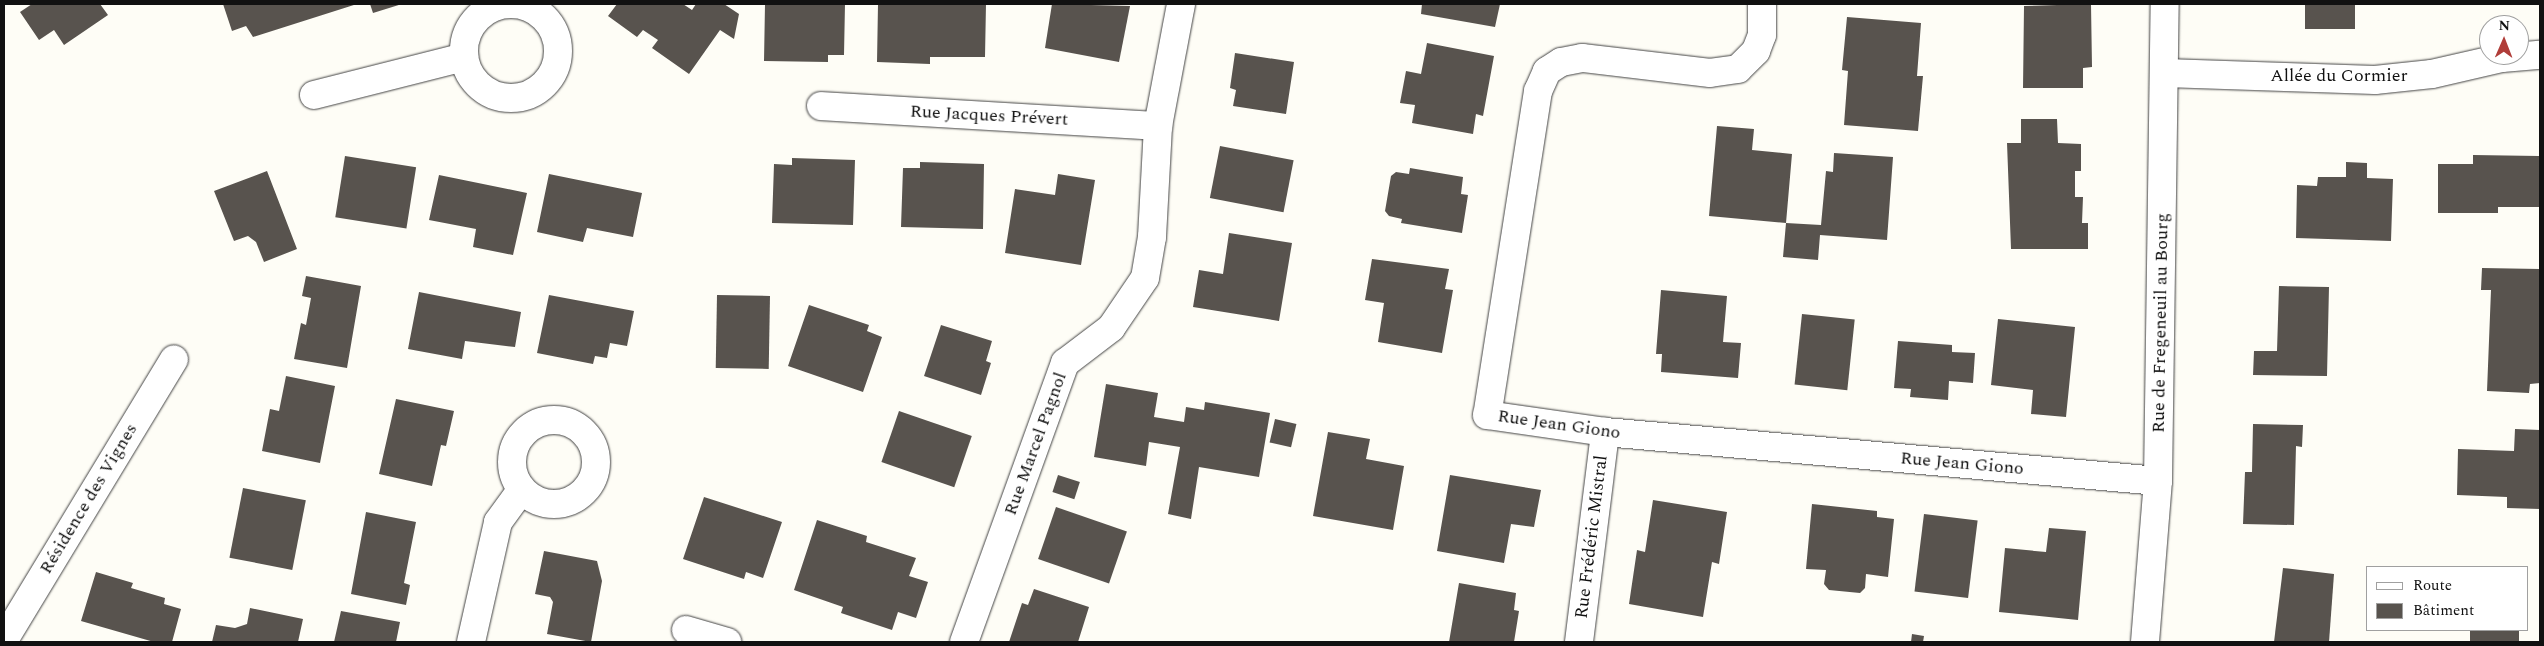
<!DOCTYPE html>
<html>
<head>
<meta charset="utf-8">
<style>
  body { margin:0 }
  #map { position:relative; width:2544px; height:646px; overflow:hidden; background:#fefdf6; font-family:Spectral,serif }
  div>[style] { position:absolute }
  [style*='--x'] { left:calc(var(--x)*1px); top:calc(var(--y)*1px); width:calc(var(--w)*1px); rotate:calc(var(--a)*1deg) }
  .building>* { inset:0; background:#58534e; transform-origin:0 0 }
  .roads { filter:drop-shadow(0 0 1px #444) drop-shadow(0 0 1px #444) }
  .minor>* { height:28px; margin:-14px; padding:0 14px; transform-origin:14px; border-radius:14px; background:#fff }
  .minor>.ring { margin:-14px; padding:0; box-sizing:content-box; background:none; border:28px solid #fff; border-radius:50% }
  span { translate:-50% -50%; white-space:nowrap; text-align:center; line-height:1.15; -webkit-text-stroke:5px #fff; paint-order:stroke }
  .street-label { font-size:18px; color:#111 }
  .frame { position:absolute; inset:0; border:5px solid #111; pointer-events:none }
  .legend { position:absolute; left:2366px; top:566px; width:162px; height:65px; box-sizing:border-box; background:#fff; border:1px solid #a0a0a0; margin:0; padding:6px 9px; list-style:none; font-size:15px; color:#111 }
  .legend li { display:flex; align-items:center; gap:10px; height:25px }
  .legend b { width:25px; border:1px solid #a0a0a0 }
  .north { position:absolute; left:2479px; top:15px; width:50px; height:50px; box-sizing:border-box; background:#fff; border:1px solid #a0a0a0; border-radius:50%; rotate:1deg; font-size:14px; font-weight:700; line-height:20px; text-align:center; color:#111 }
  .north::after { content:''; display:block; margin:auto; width:18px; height:22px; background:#b03d39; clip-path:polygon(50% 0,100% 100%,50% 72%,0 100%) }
</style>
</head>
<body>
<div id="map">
  <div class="building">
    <div style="clip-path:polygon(32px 4px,100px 4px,108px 15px,64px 45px,54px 30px,39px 40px,20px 12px)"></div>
    <div style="clip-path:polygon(223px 4px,357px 4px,253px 37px,246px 26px,232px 31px)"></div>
    <div style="clip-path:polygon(370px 4px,402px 4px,373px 13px)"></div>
    <div style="clip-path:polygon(617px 4px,683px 4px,692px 10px,696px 4px,724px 4px,739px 14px,734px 39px,720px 30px,689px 74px,652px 48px,658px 40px,643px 30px,637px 37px,608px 16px)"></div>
    <div style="clip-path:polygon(765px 4px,845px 4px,844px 55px,828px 55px,828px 62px,764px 61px)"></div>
    <div style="clip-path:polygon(878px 4px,986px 4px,985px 57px,930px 57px,930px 64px,877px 62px)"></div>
    <div style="clip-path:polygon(1052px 4px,1130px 6px,1119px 62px,1045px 48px)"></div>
    <div style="clip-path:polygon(1422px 4px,1500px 4px,1495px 27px,1421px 14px)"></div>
    <div style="clip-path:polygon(2091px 4px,2092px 67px,2083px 68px,2083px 88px,2023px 88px,2024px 6px)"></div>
    <div style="left:2305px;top:4px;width:50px;height:25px"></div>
    <div style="clip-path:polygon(1847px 17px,1921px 23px,1917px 76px,1923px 76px,1918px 131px,1844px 125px,1848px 71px,1842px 70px)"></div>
    <div style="clip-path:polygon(1427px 43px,1494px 56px,1483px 116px,1476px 114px,1473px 134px,1412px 123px,1415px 105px,1400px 103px,1406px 71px,1421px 74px)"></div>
    <div style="clip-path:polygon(1235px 53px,1294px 62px,1286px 114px,1233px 106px,1236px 90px,1230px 88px)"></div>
    <div style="clip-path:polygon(2021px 119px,2057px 119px,2058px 143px,2081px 144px,2081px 171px,2075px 171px,2075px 197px,2083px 197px,2082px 223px,2088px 223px,2088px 249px,2011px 249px,2007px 143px,2021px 143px)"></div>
    <div style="clip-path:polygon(1717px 126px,1754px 129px,1752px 150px,1792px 154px,1786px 223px,1709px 216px)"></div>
    <div style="left:1220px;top:146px;width:75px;height:53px;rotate:11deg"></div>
    <div style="clip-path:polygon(1834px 153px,1893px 157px,1887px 240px,1820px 235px,1818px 260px,1783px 257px,1786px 223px,1821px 225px,1826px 171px,1833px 172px)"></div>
    <div style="clip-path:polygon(2473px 155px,2539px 156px,2539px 207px,2498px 207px,2498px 213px,2438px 213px,2438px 164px,2473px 164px)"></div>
    <div style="left:345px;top:156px;width:72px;height:62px;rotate:9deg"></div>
    <div style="clip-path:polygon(792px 158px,855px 160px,853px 225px,772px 223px,774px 164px,792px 165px)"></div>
    <div style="clip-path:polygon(920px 162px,984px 164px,983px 229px,901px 227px,903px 168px,920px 168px)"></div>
    <div style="clip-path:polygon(2346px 162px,2367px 163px,2367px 178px,2393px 179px,2391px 241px,2296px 238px,2297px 185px,2317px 186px,2318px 177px,2346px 177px)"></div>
    <div style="clip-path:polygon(1410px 168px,1463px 177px,1461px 194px,1468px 195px,1462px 233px,1401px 223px,1402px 219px,1389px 216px,1385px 211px,1391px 176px,1396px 172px,1409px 174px)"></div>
    <div style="clip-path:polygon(267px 171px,297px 249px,264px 262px,256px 242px,248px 236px,234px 241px,214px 191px)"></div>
    <div style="clip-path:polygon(549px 174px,642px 193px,633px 237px,587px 228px,583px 242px,537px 232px)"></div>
    <div style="clip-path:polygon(1058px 174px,1095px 180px,1081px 265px,1005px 253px,1015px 189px,1055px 195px)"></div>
    <div style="clip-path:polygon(439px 175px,527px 193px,513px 255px,473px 247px,476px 229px,429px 220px)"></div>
    <div style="clip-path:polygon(1229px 233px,1292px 243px,1279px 321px,1193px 307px,1199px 270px,1223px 274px)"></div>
    <div style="clip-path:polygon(1372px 259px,1449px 269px,1445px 289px,1453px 290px,1442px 353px,1378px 342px,1384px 303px,1365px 300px)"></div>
    <div style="clip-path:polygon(2482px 268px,2540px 269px,2540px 383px,2530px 384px,2529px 393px,2487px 391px,2491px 290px,2481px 290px)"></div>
    <div style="clip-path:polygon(306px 276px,361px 286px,347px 368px,294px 359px,301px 323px,306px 325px,311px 298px,302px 296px)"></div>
    <div style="clip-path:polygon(2279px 286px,2329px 287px,2327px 376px,2253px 375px,2254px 351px,2277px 351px)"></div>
    <div style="clip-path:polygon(1661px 290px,1727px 296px,1723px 342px,1741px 343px,1738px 378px,1661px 372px,1662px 354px,1656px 354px)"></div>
    <div style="clip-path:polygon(419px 292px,521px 312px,515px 347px,465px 341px,462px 359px,408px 349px)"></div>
    <div style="clip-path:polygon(549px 295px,634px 311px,627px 346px,610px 343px,607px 358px,595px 356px,593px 364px,537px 353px)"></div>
    <div style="left:717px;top:295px;width:53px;height:73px;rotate:1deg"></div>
    <div style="clip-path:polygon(809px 305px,869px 325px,867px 331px,882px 337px,863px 392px,788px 366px)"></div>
    <div style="left:1802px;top:314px;width:53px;height:71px;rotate:6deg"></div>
    <div style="clip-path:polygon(1998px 319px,2075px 327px,2066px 417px,2031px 414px,2033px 390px,1991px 385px)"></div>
    <div style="clip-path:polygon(941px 325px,992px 341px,986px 361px,991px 363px,981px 395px,924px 376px)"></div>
    <div style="clip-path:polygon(1898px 341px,1952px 345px,1952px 352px,1975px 353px,1973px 383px,1949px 381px,1948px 400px,1910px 397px,1911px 389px,1894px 388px)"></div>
    <div style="clip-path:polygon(286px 376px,335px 386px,320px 463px,262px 451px,270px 409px,279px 411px)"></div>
    <div style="clip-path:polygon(1106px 384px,1158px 393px,1154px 417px,1184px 422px,1186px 407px,1204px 410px,1205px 402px,1270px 413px,1259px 477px,1199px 467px,1191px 519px,1168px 514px,1180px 447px,1149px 442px,1146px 466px,1094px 457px)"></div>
    <div style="clip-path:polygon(396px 399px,454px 411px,446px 446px,441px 445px,432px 486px,379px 474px)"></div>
    <div style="left:899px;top:411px;width:77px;height:54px;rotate:19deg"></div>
    <div style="left:1275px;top:419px;width:22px;height:24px;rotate:13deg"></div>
    <div style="clip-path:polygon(2253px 424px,2303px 425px,2302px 447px,2296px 446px,2294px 525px,2243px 524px,2245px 472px,2252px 472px)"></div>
    <div style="clip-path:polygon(2515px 429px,2540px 430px,2540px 509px,2507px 508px,2507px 497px,2457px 495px,2458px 449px,2514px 451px)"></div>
    <div style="clip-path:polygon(1328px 432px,1370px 439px,1366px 459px,1404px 466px,1393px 530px,1313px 516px)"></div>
    <div style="left:1058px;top:475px;width:23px;height:18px;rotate:18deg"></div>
    <div style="clip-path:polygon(1450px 475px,1541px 490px,1534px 527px,1511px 524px,1504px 563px,1437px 551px)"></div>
    <div style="left:243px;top:488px;width:64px;height:71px;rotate:11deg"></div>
    <div style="clip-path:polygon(704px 497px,782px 522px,763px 578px,746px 572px,744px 579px,683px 559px)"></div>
    <div style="clip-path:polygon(1653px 500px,1727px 512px,1719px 564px,1712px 562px,1703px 617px,1629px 604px,1637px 550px,1645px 552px)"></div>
    <div style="clip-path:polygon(1812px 504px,1877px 511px,1877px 517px,1894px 519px,1888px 577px,1866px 574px,1865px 588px,1860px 593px,1829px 590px,1824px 584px,1826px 570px,1806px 569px)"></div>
    <div style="left:1056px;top:507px;width:75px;height:55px;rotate:19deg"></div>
    <div style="clip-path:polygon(366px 512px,416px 522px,404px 583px,410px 585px,406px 605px,351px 594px)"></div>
    <div style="left:1924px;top:514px;width:54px;height:78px;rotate:7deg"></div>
    <div style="clip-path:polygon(817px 520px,867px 536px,866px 542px,916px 558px,909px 576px,928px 582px,916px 618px,898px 612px,892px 630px,841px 613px,843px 607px,794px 590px)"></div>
    <div style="clip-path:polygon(2049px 528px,2086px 531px,2078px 620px,1999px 612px,2005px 548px,2046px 552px)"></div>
    <div style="clip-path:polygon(544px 551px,597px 561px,602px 581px,591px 642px,547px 634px,553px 602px,550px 597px,535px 594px)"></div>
    <div style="clip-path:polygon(2283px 568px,2334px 574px,2329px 642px,2274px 642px)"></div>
    <div style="clip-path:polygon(96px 572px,133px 583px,131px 588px,165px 598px,164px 604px,181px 609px,172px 642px,154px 642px,81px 621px)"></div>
    <div style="clip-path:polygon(1459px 583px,1516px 593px,1514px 610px,1519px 611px,1514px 642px,1449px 642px)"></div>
    <div style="clip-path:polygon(1034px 589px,1089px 607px,1078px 642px,1009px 642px,1022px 603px,1028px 605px)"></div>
    <div style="clip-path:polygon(250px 608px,303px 619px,298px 642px,212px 642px,216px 625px,235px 628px,247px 624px)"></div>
    <div style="clip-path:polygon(341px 611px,400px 622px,396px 642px,334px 642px)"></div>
    <div style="left:2470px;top:630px;width:49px;height:12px"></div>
    <div style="clip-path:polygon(1912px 634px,1924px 636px,1923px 642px,1911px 642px)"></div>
  </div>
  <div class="roads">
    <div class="minor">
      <div class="ring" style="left:464px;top:4px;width:66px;height:66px"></div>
      <div style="--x:1762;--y:4;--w:31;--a:90"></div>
      <div style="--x:1762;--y:35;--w:17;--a:111"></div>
      <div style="--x:1756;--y:51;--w:25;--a:135"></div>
      <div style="--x:1738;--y:69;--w:28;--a:172"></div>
      <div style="--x:1710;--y:73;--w:129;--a:-173.3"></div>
      <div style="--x:1582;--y:58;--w:21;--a:169"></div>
      <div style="--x:1561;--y:62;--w:17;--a:147"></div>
      <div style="--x:1547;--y:71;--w:22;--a:114"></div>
      <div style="--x:1538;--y:91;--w:328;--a:98.9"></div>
      <div style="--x:1487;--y:415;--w:119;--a:8.2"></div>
      <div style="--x:1605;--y:432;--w:555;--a:5.06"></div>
      <div style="--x:2165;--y:73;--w:210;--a:1.9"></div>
      <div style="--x:2375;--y:80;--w:57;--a:-6"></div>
      <div style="--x:2432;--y:74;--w:72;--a:-12.9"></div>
      <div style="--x:2502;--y:58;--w:38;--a:-5"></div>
      <div style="--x:314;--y:95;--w:155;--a:-14.2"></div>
      <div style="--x:821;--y:106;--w:338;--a:3.4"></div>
      <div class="ring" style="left:512px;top:420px;width:56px;height:56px"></div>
      <div style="--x:686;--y:630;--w:43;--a:16.3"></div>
      <div style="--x:4;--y:640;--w:328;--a:-58.8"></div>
      <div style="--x:471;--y:642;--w:123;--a:-77.3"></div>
      <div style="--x:498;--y:522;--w:39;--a:-54"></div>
      <div style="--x:964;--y:642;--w:297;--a:-70.1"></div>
      <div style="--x:1065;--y:363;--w:58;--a:-37.3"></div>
      <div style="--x:1111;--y:328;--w:60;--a:-55.8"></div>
      <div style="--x:1145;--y:278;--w:42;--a:-80.3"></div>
      <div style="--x:1152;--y:237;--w:111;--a:-86.9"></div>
      <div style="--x:1158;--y:126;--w:124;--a:-79.3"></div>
      <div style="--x:1579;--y:642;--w:212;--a:-82.9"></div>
      <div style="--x:2145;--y:642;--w:162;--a:-85.4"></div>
      <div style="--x:2158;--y:481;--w:477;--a:-89.2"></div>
    </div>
  </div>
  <div class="street-label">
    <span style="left:2339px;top:76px">Allée du Cormier</span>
    <span style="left:989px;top:116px;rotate:3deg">Rue Jacques Prévert</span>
    <span style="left:2161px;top:323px;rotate:-89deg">Rue de Fregeneuil au Bourg</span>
    <span style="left:1559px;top:425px;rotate:8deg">Rue Jean Giono</span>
    <span style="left:1036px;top:444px;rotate:-70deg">Rue Marcel Pagnol</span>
    <span style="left:1962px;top:464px;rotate:5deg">Rue Jean Giono</span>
    <span style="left:89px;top:499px;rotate:-59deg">Résidence des Vignes</span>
    <span style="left:1592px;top:537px;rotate:-83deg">Rue Frédéric Mistral</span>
  </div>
  <div class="frame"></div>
  <ul class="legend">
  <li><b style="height:6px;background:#fff"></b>Route</li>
  <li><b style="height:14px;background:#58534e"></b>Bâtiment</li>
  </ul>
  <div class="north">N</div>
</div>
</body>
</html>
